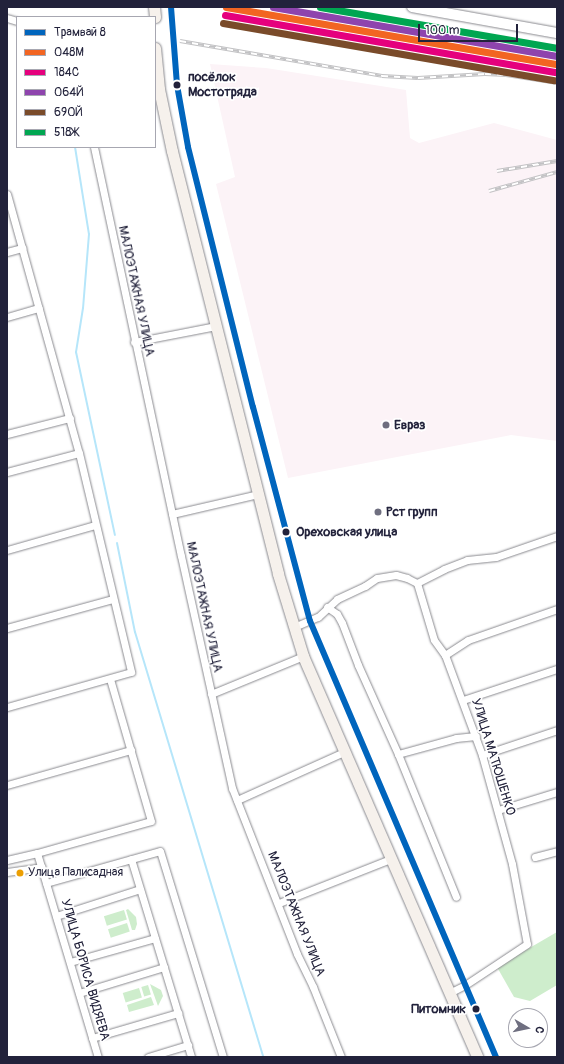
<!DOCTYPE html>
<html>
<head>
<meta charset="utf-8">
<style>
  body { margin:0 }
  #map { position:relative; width:564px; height:1064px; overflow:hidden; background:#fff; font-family:Pangolin,sans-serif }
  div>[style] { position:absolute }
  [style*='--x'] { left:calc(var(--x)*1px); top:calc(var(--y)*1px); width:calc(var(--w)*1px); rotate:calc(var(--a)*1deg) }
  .built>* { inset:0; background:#fcf3f7 }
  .green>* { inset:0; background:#ceedcc; transform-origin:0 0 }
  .stream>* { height:2px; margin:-1px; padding:0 1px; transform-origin:1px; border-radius:1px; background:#b6e6fa }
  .roads { filter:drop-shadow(0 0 1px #8a8a8f) drop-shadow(0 0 1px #8a8a8f) }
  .street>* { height:7px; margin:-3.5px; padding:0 3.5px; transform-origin:3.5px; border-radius:3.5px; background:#fff }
  .secondary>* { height:10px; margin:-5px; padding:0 5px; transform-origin:5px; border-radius:5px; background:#fff }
  .primary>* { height:11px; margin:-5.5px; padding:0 5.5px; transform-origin:5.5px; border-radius:5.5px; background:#f6f1ec }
  .rail>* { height:3.5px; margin-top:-1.75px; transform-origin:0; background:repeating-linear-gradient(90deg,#fff 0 6px,#c2c2c4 0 12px); box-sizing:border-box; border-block:1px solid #c2c2c4 }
  .rail-1>* { height:7px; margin:-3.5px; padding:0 3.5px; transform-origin:3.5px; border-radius:3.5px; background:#f26522 }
  .rail-2>* { height:7px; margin:-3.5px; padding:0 3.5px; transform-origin:3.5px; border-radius:3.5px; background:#e5007d }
  .rail-3>* { height:7px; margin:-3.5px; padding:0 3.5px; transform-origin:3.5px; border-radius:3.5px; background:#8e44ad }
  .rail-4>* { height:7px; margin:-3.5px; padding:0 3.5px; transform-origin:3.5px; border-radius:3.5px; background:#7a4b2a }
  .rail-5>* { height:7px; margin:-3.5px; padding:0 3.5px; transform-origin:3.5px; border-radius:3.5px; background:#00a651 }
  .tram-1>* { height:6px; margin:-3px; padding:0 3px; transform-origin:3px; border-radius:3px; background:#0065bd }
  .dots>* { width:11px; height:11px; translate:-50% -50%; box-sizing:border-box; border:2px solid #fff; border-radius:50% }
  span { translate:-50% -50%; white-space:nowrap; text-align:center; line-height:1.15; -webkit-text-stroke:3.5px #fff; paint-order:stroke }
  .bus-label { font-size:12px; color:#22223b }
  .left { translate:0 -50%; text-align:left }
  .stop-label { font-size:13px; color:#22223b; font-weight:700 }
  .right { translate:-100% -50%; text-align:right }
  .street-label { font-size:13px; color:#22223b }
  .poi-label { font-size:13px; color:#22223b; font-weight:700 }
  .frame { position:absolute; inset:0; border:8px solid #22223b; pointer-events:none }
  .legend { position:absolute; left:16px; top:16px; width:140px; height:132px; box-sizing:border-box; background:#fff; border:1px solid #a7a7b1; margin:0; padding:5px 7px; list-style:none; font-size:12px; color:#22223b }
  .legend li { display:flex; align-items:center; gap:8px; height:20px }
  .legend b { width:20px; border:1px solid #a7a7b1 }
  .north { position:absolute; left:508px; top:1008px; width:40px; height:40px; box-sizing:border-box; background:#fff; border:1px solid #a7a7b1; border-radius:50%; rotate:99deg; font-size:11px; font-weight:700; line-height:16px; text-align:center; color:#22223b }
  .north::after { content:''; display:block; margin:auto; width:14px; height:18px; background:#6f6f80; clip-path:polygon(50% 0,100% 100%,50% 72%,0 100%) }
  .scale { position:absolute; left:418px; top:24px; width:100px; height:18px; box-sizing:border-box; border:2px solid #22223b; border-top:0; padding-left:5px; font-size:12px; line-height:14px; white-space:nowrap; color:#22223b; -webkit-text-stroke:3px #fff; paint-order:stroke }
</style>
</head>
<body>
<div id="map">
  <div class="built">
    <div style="clip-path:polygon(210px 64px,266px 68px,406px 90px,410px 138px,419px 143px,494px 123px,557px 140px,557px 441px,511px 435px,288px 478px,216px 184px,235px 177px)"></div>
  </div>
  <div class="green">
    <div style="clip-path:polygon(128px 909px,136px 917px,137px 924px,135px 930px,132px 930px,126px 910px)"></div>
    <div style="left:124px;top:910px;width:10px;height:21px;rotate:73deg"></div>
    <div style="left:127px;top:923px;width:9px;height:20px;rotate:72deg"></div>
    <div style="clip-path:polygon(557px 932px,557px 985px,530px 1001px,514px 997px,497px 967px)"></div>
    <div style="clip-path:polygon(150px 984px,161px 990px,163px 996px,158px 1006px)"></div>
    <div style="left:148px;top:985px;width:10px;height:7px;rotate:73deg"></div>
    <div style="left:139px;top:988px;width:10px;height:17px;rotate:73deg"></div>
    <div style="clip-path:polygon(151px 997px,154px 1005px,129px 1012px,127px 1005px)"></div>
  </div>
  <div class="stream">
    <div style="--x:75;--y:147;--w:88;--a:80.9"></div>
    <div style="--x:89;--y:234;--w:74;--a:94.6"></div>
    <div style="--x:83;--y:308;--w:45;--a:99"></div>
    <div style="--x:76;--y:352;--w:187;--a:78"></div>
    <div style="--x:117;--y:543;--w:91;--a:78.6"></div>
    <div style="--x:135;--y:632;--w:444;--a:73.2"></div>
  </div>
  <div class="roads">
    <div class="street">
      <div style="--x:7;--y:18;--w:10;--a:17"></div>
      <div style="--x:94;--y:147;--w:418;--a:78"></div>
      <div style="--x:181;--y:556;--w:238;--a:77.6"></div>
      <div style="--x:232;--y:788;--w:178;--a:68.6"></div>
      <div style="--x:297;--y:954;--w:37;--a:64"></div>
      <div style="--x:313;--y:987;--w:75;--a:68.2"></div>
      <div style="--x:7;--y:194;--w:269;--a:74.5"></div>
      <div style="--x:79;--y:453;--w:225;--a:76.6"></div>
      <div style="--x:131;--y:672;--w:129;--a:164.2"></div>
      <div style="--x:7;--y:252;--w:16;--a:-15"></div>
      <div style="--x:7;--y:317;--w:33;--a:-16"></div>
      <div style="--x:134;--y:342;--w:84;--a:-11"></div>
      <div style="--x:7;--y:434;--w:65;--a:-14.3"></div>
      <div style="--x:7;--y:472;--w:74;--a:-14.8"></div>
      <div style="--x:172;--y:514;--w:88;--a:-13.1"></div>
      <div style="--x:7;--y:550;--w:91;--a:-15.9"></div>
      <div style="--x:417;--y:583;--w:59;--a:73.4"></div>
      <div style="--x:434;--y:640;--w:19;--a:54"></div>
      <div style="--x:445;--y:655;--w:107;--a:69.7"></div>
      <div style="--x:482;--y:755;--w:113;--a:74.6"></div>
      <div style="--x:512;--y:864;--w:81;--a:79.4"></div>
      <div style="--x:527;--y:944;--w:74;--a:146.5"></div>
      <div style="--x:465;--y:985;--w:18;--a:153"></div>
      <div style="--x:327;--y:607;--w:12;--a:35"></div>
      <div style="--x:337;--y:614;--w:10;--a:61"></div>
      <div style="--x:342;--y:623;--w:45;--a:69.1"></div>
      <div style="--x:358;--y:665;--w:98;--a:65.8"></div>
      <div style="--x:398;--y:754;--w:154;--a:67.9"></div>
      <div style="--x:294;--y:627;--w:26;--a:-23"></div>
      <div style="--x:318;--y:617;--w:26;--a:-43"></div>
      <div style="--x:337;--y:599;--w:31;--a:-25"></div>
      <div style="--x:365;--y:586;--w:14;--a:-34"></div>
      <div style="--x:377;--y:578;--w:19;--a:-9"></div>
      <div style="--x:396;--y:575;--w:11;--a:15"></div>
      <div style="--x:407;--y:578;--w:11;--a:27"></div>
      <div style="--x:417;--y:583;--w:30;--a:-27"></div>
      <div style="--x:444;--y:569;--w:25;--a:-21"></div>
      <div style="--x:467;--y:560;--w:29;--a:-6"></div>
      <div style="--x:496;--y:557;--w:65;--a:-19"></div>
      <div style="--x:7;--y:628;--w:110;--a:-15.3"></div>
      <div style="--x:445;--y:655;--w:27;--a:-33"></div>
      <div style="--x:468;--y:640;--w:94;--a:-19.2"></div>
      <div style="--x:211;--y:694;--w:100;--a:-22.4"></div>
      <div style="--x:463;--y:700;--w:99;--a:-18.3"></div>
      <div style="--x:398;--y:754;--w:60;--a:-15.4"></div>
      <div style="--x:456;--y:738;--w:20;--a:-6"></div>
      <div style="--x:482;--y:755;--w:79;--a:-18.4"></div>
      <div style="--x:7;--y:785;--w:129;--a:-15.8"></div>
      <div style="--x:237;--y:800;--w:117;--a:-24.2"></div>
      <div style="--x:498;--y:810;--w:62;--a:-17"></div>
      <div style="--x:37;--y:853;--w:213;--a:73.4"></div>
      <div style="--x:535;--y:857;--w:23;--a:-15"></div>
      <div style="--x:131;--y:859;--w:207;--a:73.1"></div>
      <div style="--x:7;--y:860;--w:31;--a:-13"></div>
      <div style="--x:37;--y:853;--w:118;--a:-15.7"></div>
      <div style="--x:151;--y:821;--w:148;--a:-106.1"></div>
      <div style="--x:7;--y:872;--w:35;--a:-8"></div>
      <div style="--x:46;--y:883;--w:118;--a:-15.7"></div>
      <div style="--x:160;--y:851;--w:215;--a:73"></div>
      <div style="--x:279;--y:903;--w:119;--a:-21.6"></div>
      <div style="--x:56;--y:916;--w:88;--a:-17.8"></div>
      <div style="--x:70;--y:962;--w:88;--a:-15.8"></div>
      <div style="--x:79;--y:993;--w:89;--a:-17"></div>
      <div style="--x:92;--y:1038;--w:90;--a:-16.2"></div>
      <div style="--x:148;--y:1057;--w:42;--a:-16.7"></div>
    </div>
    <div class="secondary">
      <div style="--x:412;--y:7;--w:147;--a:10.2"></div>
    </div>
    <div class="primary">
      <div style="--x:154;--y:7;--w:10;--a:84"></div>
      <div style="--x:155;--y:48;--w:41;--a:84.4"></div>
      <div style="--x:159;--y:89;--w:63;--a:78.2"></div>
      <div style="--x:172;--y:151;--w:436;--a:75.9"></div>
      <div style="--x:278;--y:574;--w:86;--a:73"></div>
      <div style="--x:303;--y:656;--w:437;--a:66.5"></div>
    </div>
  </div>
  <div class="rail">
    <div style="--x:180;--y:41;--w:205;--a:9.8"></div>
    <div style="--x:382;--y:76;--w:36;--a:3"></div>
    <div style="--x:418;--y:78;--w:67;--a:-3.4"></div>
    <div style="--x:485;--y:74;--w:21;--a:3"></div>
    <div style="--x:506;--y:75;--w:52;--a:8.9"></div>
    <div style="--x:497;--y:171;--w:61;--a:-9.5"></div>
    <div style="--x:489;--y:191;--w:71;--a:-15.6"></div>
  </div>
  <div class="rail-1">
    <div style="--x:226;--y:7;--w:336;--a:9.8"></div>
  </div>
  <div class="rail-2">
    <div style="--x:225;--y:15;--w:336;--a:9.8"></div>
  </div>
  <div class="rail-3">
    <div style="--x:273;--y:7;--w:288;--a:9.8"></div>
  </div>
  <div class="rail-4">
    <div style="--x:223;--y:23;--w:336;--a:9.8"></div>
  </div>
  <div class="rail-5">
    <div style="--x:320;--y:7;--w:241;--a:9.8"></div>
  </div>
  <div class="tram-1">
    <div style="--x:171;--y:7;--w:78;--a:85.6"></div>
    <div style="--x:177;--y:85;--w:63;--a:79.9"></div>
    <div style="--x:188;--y:147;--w:268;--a:76"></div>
    <div style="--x:253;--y:407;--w:221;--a:75.1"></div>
    <div style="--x:310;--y:621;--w:474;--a:66.9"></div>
  </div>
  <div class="dots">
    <div style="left:177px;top:85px;background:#22223b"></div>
    <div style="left:386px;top:425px;background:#6f6f80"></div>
    <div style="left:378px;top:512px;background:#6f6f80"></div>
    <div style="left:286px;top:532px;background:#22223b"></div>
    <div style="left:20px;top:873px;background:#ec9f03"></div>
    <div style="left:476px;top:1009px;background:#22223b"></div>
  </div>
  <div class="bus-label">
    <span class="left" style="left:28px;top:873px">Улица Палисадная</span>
  </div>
  <div class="stop-label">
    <span class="left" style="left:188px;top:85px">посёлок<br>Мостотряда</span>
    <span class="left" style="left:296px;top:532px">Ореховская улица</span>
    <span class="right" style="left:466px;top:1009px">Питомник</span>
  </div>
  <div class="street-label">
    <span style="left:136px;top:291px;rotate:78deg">МАЛОЭТАЖНАЯ УЛИЦА</span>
    <span style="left:204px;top:607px;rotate:78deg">МАЛОЭТАЖНАЯ УЛИЦА</span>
    <span style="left:493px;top:757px;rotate:73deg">УЛИЦА МАТЮШЕНКО</span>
    <span style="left:296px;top:914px;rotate:68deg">МАЛОЭТАЖНАЯ УЛИЦА</span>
    <span style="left:85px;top:970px;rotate:74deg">УЛИЦА БОРИСА ВИДЯЕВА</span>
  </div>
  <div class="poi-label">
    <span class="left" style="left:394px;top:425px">Евраз</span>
    <span class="left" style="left:386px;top:512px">Рст групп</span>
  </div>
  <div class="frame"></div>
  <ul class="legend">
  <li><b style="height:5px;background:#0065bd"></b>Трамвай 8</li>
  <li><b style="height:5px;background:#f26522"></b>048М</li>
  <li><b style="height:5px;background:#e5007d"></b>184С</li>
  <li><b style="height:5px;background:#8e44ad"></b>064Й</li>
  <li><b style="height:5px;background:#7a4b2a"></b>690Й</li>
  <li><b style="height:5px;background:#00a651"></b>518Ж</li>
  </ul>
  <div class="north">С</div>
  <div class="scale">100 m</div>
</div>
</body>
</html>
